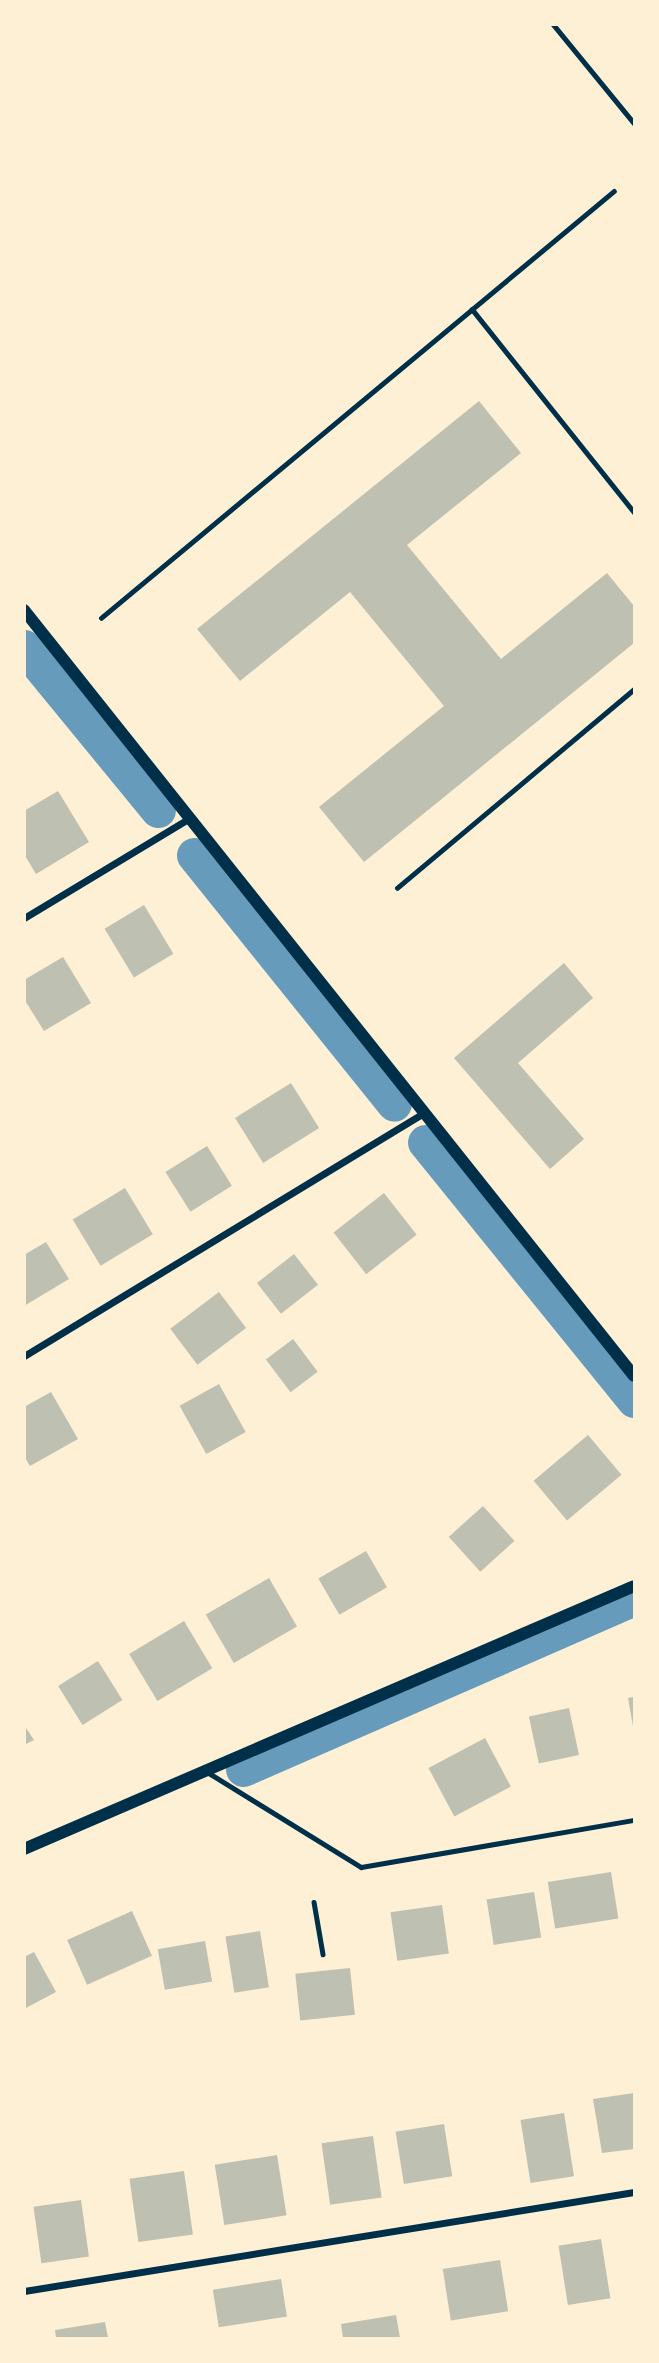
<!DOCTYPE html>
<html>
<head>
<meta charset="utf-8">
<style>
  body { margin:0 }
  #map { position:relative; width:659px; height:2363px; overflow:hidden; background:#fdf0d5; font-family:Spectral,serif }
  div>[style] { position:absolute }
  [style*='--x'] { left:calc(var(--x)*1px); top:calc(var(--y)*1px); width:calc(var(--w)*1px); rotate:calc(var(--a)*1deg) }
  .canal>* { height:35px; margin:-17.5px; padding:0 17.5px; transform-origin:17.5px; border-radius:17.5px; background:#669bbc }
  .building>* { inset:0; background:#bec0b2; transform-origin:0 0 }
  .path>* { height:4.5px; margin:-2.25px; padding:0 2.25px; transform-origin:2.25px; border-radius:2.25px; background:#003049 }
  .service>* { height:5px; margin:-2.5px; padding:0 2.5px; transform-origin:2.5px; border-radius:2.5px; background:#003049 }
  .minor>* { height:7px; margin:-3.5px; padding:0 3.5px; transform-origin:3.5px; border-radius:3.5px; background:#003049 }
  .tertiary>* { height:12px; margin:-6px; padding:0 6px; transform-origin:6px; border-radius:6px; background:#003049 }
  span { translate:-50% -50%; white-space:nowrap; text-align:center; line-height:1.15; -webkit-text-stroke:7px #fdf0d5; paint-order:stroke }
  .frame { position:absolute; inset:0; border:26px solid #fdf0d5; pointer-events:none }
</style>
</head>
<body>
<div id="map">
  <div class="canal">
    <div style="--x:24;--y:647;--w:211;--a:50.6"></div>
    <div style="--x:194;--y:855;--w:319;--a:51.2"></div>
    <div style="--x:425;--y:1142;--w:332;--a:51"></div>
    <div style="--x:243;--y:1769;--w:427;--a:-23.6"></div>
  </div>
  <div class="building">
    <div style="clip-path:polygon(479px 401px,521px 453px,407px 545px,501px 659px,607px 573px,634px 606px,634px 643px,364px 862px,319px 807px,444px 706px,350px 592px,240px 681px,197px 629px)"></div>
    <div style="clip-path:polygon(58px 791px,89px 842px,36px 874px,24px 854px,24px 811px)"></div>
    <div style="left:144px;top:905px;width:57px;height:46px;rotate:59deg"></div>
    <div style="clip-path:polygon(63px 957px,91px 1003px,44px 1031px,24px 999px,24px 980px)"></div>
    <div style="clip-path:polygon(564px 963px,593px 998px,518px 1063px,584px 1139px,550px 1169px,454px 1058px)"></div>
    <div style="left:291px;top:1083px;width:53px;height:66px;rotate:58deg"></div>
    <div style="left:207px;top:1146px;width:47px;height:49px;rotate:58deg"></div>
    <div style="left:125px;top:1188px;width:54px;height:61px;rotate:59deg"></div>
    <div style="left:384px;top:1193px;width:53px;height:64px;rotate:52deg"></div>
    <div style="clip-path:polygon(46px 1242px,69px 1279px,24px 1306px,24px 1255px)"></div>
    <div style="left:294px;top:1254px;width:39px;height:47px;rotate:52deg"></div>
    <div style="left:219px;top:1292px;width:45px;height:61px;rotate:53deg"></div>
    <div style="left:293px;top:1339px;width:41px;height:34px;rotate:53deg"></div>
    <div style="left:219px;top:1384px;width:55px;height:45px;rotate:61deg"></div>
    <div style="clip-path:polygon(51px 1392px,78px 1439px,30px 1466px,24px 1456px,24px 1407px)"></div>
    <div style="left:588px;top:1435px;width:52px;height:71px;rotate:50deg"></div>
    <div style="left:483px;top:1506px;width:47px;height:46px;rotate:48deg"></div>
    <div style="left:366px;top:1551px;width:42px;height:55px;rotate:60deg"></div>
    <div style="left:269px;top:1578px;width:56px;height:73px;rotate:60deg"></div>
    <div style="left:184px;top:1621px;width:55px;height:64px;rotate:59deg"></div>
    <div style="left:98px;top:1661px;width:46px;height:47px;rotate:58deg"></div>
    <div style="clip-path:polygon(634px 1697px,634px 1726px,633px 1726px,628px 1698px)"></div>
    <div style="left:569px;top:1708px;width:48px;height:41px;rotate:78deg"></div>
    <div style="clip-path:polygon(24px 1725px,34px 1740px,24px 1745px)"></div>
    <div style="left:485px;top:1738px;width:55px;height:64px;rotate:62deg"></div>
    <div style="left:611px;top:1872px;width:47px;height:64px;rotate:81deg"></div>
    <div style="left:534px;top:1892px;width:46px;height:48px;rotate:81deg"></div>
    <div style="left:442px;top:1905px;width:49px;height:52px;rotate:82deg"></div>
    <div style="left:132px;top:1911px;width:49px;height:71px;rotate:66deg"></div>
    <div style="left:260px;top:1931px;width:57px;height:35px;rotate:81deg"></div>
    <div style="left:205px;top:1941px;width:41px;height:48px;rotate:80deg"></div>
    <div style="clip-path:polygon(34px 1952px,56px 1992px,24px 2009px,24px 1957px)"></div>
    <div style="left:350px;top:1968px;width:47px;height:55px;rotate:84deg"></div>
    <div style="clip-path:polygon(634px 2093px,634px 2149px,602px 2153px,593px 2099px)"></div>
    <div style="left:564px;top:2113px;width:64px;height:44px;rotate:81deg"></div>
    <div style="left:444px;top:2124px;width:53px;height:49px;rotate:81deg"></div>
    <div style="left:373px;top:2136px;width:62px;height:52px;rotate:82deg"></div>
    <div style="left:277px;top:2155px;width:61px;height:63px;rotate:81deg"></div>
    <div style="left:184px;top:2171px;width:64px;height:55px;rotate:82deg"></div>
    <div style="left:81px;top:2200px;width:57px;height:48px;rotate:82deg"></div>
    <div style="left:601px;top:2239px;width:60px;height:43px;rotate:81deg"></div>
    <div style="left:500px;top:2260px;width:52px;height:58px;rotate:81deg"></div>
    <div style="left:281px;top:2279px;width:38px;height:69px;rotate:81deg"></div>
    <div style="clip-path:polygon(396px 2315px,400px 2338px,343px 2338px,341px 2324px)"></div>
    <div style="clip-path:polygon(105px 2322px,108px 2338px,56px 2338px,55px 2330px)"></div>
  </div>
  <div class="path">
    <div style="--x:553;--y:24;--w:128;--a:50.7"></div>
    <div style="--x:472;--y:309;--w:260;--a:51.4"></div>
    <div style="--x:101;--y:618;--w:667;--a:-39.77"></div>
    <div style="--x:397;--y:888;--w:309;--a:-40"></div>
    <div style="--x:314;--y:1902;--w:53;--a:80.2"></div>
  </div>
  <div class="service">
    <div style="--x:207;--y:1772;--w:181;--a:31.7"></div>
    <div style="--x:361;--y:1867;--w:277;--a:-9.8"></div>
  </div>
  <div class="minor">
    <div style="--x:24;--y:918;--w:194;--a:-31.1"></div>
    <div style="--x:24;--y:1356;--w:470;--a:-31.3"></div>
    <div style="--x:24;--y:2291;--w:618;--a:-9.22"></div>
  </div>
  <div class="tertiary">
    <div style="--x:24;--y:610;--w:979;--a:51.47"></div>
    <div style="--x:24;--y:1849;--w:664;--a:-23.32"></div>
  </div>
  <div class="frame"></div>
</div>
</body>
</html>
